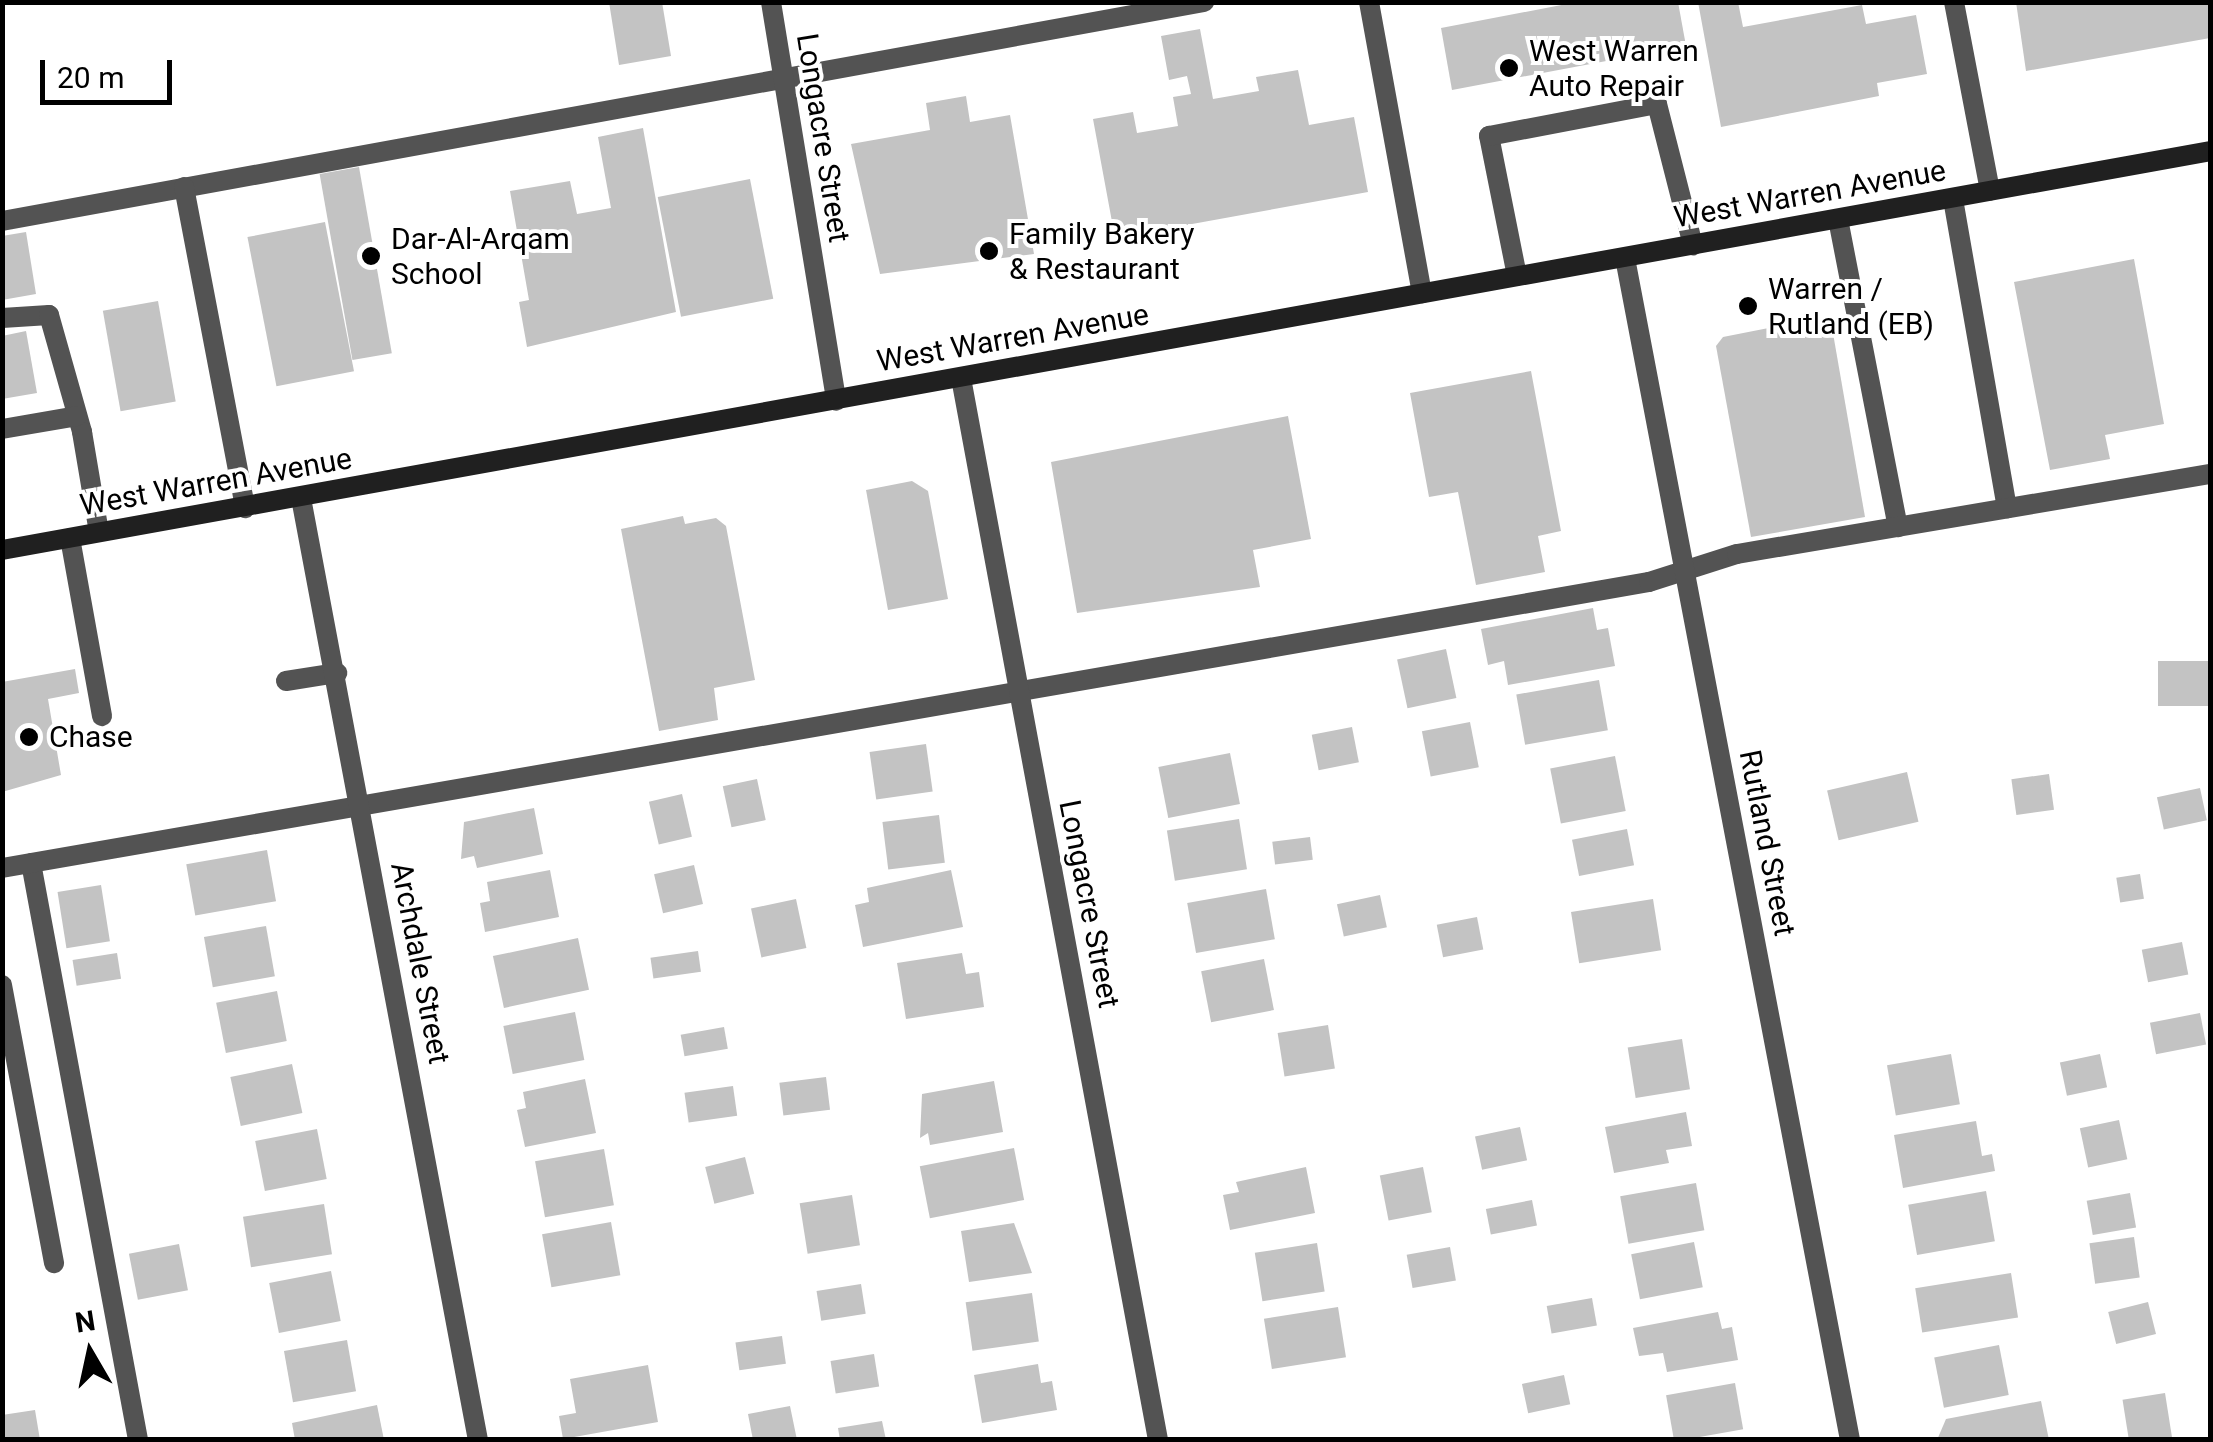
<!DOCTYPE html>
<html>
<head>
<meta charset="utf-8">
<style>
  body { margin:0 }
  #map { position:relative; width:2213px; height:1442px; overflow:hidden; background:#fff; font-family:Roboto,sans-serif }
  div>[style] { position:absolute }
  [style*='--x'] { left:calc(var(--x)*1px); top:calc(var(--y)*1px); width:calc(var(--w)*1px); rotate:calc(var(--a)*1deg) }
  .building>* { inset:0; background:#c3c3c3; transform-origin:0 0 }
  .lane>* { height:20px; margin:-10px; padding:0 10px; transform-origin:10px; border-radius:10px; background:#535353 }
  .street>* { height:20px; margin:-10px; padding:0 10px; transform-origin:10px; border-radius:10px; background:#535353 }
  .secondary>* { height:20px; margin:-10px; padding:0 10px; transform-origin:10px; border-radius:10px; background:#202020 }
  .dots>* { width:28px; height:28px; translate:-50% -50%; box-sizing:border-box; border:5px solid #fff; border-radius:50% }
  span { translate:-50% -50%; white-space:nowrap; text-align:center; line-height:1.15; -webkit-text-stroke:8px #fff; paint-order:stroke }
  .poi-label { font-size:30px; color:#000 }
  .left { translate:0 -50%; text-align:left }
  .street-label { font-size:30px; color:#000 }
  .frame { position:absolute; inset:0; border:5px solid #000; pointer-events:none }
  .north { position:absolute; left:40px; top:1302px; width:100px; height:100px; -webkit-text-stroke:8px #fff; paint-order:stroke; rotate:351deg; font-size:28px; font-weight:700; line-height:40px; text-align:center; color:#000 }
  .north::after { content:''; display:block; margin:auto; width:35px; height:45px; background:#000; clip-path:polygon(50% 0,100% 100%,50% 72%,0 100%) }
  .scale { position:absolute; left:40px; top:60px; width:132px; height:45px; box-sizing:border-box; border:5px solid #000; border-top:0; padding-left:12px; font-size:30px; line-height:35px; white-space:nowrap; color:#000; -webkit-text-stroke:8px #fff; paint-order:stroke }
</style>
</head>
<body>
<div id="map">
  <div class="building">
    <div style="clip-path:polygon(609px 2px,662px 2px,671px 56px,619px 65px)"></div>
    <div style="clip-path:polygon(1577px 2px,1678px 2px,1686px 46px,1452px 90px,1441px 28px)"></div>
    <div style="clip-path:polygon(1698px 2px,1738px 2px,1743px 27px,1862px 5px,1866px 24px,1916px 15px,1927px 74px,1877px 83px,1879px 96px,1721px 127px)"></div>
    <div style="clip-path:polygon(2016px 2px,2210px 2px,2210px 38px,2026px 71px)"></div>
    <div style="clip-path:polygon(1200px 29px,1213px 99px,1259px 91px,1256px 77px,1298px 70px,1309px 125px,1354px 117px,1368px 192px,1115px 238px,1093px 119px,1133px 112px,1137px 133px,1178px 126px,1173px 97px,1191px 94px,1187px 76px,1169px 80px,1161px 36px)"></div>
    <div style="clip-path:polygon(966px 96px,970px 122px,1010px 115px,1034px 254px,880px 274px,851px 144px,930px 130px,926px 103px)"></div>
    <div style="clip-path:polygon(643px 128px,676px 312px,527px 347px,519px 302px,529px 300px,510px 191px,570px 181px,577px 214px,611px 208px,598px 137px)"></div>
    <div style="left:359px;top:167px;width:189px;height:40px;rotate:80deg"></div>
    <div style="left:750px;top:179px;width:122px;height:94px;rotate:79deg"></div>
    <div style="left:325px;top:222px;width:152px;height:79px;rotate:79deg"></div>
    <div style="clip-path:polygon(26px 232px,36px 294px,2px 300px,2px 236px)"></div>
    <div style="clip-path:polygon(2134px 259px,2164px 424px,2105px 435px,2110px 459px,2050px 470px,2014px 282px)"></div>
    <div style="left:158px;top:301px;width:102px;height:56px;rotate:80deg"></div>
    <div style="clip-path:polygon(1830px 316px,1865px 517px,1751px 537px,1716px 346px,1723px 337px)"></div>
    <div style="clip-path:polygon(26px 331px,37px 393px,2px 399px,2px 336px)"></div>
    <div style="clip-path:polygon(1531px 371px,1561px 531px,1538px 536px,1545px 572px,1476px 585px,1458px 492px,1429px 497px,1410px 393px)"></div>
    <div style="clip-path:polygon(1288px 416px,1311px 539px,1253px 550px,1260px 587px,1077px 613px,1051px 462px)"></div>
    <div style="clip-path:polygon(912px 481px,928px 491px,948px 599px,888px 610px,866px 490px)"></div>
    <div style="clip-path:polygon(683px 516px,685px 524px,716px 518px,726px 526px,755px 680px,714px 688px,718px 720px,659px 731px,621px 529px)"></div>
    <div style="clip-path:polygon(1593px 608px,1597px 630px,1608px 628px,1615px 666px,1508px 685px,1504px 661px,1488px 665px,1481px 629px)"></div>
    <div style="left:1446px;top:649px;width:50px;height:50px;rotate:78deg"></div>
    <div style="left:2210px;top:661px;width:45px;height:52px;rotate:90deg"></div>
    <div style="clip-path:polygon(75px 669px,79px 693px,48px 699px,61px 775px,2px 792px,2px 682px)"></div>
    <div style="left:1599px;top:680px;width:51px;height:84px;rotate:80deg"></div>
    <div style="left:1470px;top:722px;width:46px;height:49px;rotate:79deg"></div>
    <div style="left:1352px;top:727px;width:36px;height:41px;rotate:79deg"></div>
    <div style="left:926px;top:744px;width:48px;height:57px;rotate:82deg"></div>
    <div style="left:1230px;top:753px;width:52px;height:73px;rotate:79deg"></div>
    <div style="left:1615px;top:756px;width:56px;height:66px;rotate:79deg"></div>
    <div style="left:1907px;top:772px;width:51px;height:82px;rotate:77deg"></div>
    <div style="left:2049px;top:774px;width:36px;height:38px;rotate:82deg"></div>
    <div style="left:757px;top:779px;width:42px;height:35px;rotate:78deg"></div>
    <div style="left:2200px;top:788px;width:33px;height:44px;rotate:78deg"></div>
    <div style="left:682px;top:794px;width:44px;height:34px;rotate:77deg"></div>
    <div style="clip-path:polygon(534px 808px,543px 854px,477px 868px,474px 856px,461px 859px,464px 822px)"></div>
    <div style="left:939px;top:815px;width:48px;height:57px;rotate:83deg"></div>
    <div style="left:1239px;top:819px;width:51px;height:73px;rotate:81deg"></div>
    <div style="left:1627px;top:829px;width:37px;height:56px;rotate:79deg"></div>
    <div style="left:1310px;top:837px;width:23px;height:38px;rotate:83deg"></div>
    <div style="left:267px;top:850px;width:52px;height:82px;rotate:80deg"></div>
    <div style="left:694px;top:865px;width:40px;height:41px;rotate:77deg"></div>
    <div style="clip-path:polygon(550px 870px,559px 917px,485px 932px,480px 903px,490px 901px,487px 882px)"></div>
    <div style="clip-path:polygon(951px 870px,963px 927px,863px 947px,855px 905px,869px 902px,867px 888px)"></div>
    <div style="left:2140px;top:874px;width:25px;height:24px;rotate:81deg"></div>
    <div style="left:101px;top:885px;width:57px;height:44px;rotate:81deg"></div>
    <div style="left:1266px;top:889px;width:51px;height:80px;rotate:80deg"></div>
    <div style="left:1380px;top:895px;width:33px;height:44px;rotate:78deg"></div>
    <div style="left:796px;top:899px;width:50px;height:46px;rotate:78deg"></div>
    <div style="left:1653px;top:899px;width:52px;height:83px;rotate:81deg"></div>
    <div style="left:1477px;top:917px;width:33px;height:41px;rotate:79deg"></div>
    <div style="left:266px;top:926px;width:51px;height:63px;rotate:80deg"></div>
    <div style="left:578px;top:938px;width:53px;height:87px;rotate:78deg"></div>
    <div style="left:2182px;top:942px;width:33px;height:41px;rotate:79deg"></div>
    <div style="left:698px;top:951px;width:21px;height:48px;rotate:82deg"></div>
    <div style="left:117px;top:953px;width:26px;height:45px;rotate:81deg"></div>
    <div style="clip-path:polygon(962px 953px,966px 974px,979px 972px,984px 1007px,906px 1019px,897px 963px)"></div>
    <div style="left:1264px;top:959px;width:52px;height:64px;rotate:79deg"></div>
    <div style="left:277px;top:991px;width:51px;height:62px;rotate:79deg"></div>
    <div style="left:575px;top:1012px;width:49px;height:73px;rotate:79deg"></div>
    <div style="left:2200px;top:1013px;width:32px;height:51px;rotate:79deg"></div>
    <div style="left:1328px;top:1025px;width:44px;height:51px;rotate:81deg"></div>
    <div style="left:724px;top:1027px;width:22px;height:44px;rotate:80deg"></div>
    <div style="left:1682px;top:1039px;width:51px;height:55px;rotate:81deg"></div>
    <div style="left:1951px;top:1054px;width:51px;height:65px;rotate:80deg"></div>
    <div style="left:2100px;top:1054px;width:34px;height:41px;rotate:78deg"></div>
    <div style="left:292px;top:1064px;width:50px;height:63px;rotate:78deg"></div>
    <div style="left:826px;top:1077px;width:33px;height:47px;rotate:83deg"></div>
    <div style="clip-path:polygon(585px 1079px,596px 1133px,525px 1147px,517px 1110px,526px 1108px,523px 1092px)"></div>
    <div style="clip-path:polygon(994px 1081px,1003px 1132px,930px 1145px,928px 1133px,920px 1138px,922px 1094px)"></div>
    <div style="left:733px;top:1086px;width:30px;height:49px;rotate:82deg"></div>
    <div style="clip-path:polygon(1686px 1112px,1692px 1146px,1666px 1150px,1669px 1163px,1614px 1173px,1605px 1127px)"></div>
    <div style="left:2119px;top:1120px;width:40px;height:40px;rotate:78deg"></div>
    <div style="clip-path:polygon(1976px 1121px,1982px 1156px,1992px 1154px,1995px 1171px,1903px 1188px,1894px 1135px)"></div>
    <div style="left:1520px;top:1127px;width:34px;height:46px;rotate:78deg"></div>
    <div style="left:317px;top:1129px;width:51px;height:63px;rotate:79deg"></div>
    <div style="left:1014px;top:1148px;width:53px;height:96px;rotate:79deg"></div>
    <div style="left:604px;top:1149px;width:57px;height:70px;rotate:80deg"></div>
    <div style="left:745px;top:1157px;width:38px;height:41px;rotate:76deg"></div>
    <div style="clip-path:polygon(1306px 1167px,1315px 1213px,1230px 1230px,1223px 1195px,1239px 1192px,1236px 1182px)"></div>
    <div style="left:1423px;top:1167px;width:46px;height:44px;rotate:79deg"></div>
    <div style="left:1696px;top:1183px;width:48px;height:77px;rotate:80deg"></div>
    <div style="left:1986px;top:1191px;width:51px;height:79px;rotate:80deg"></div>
    <div style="left:2130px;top:1193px;width:35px;height:44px;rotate:80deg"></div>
    <div style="left:852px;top:1195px;width:51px;height:53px;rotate:81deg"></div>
    <div style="left:1532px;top:1200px;width:26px;height:47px;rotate:79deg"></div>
    <div style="left:324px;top:1204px;width:51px;height:82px;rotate:81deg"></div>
    <div style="left:611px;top:1222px;width:54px;height:70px;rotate:80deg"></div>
    <div style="clip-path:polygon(1014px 1223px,1032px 1273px,969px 1282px,961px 1231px)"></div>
    <div style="left:2134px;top:1237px;width:41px;height:45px;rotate:82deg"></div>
    <div style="left:1694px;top:1242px;width:46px;height:64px;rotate:79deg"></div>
    <div style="left:1317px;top:1243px;width:49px;height:63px;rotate:81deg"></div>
    <div style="left:179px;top:1244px;width:47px;height:51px;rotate:79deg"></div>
    <div style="left:1450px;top:1247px;width:34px;height:44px;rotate:80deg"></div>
    <div style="left:331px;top:1271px;width:51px;height:63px;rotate:79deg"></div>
    <div style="left:2011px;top:1273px;width:45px;height:97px;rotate:81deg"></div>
    <div style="left:861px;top:1284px;width:30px;height:45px;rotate:81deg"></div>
    <div style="left:1032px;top:1293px;width:49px;height:67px;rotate:82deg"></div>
    <div style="left:1592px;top:1298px;width:28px;height:46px;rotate:80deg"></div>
    <div style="left:2148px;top:1302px;width:33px;height:41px;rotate:76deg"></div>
    <div style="left:1338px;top:1307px;width:51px;height:75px;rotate:81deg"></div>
    <div style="clip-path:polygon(1718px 1312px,1722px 1329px,1732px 1327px,1738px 1360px,1667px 1372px,1663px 1353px,1639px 1356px,1633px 1328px)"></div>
    <div style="left:782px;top:1336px;width:28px;height:47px;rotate:82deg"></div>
    <div style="left:347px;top:1340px;width:52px;height:64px;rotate:80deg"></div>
    <div style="left:1999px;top:1345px;width:51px;height:66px;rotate:79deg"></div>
    <div style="left:874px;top:1354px;width:33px;height:44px;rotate:81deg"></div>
    <div style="clip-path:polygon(1038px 1364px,1041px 1383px,1052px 1381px,1057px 1410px,982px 1423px,974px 1375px)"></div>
    <div style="clip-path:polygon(648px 1365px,658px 1422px,563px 1439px,559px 1416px,576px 1413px,570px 1379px)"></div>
    <div style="left:1564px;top:1375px;width:30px;height:43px;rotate:78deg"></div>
    <div style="left:1735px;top:1383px;width:47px;height:70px;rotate:80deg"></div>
    <div style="left:2165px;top:1393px;width:45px;height:43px;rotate:81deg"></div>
    <div style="clip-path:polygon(2041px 1401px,2049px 1440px,1937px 1440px,1946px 1419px)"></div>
    <div style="clip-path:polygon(377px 1405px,384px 1440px,295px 1440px,292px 1423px)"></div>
    <div style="clip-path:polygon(790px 1406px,797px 1440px,753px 1440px,748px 1414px)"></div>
    <div style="clip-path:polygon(35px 1410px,40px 1440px,2px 1440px,2px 1415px)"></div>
    <div style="clip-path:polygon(882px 1421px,886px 1440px,840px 1440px,838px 1428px)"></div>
  </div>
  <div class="lane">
    <div style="--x:1953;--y:199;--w:314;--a:80.1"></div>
    <div style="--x:1838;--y:219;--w:314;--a:79"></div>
    <div style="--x:2;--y:221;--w:1222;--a:-10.33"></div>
    <div style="--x:1517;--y:276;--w:143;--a:-101.3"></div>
    <div style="--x:1489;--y:136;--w:171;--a:-10.8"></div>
    <div style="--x:1657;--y:104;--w:146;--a:75.7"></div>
    <div style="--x:2;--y:318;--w:47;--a:-3.7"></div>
    <div style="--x:49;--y:315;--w:122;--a:74.2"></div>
    <div style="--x:82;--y:432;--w:101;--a:80.4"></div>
    <div style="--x:2;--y:429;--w:76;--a:-9.8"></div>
    <div style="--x:70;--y:538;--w:181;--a:79.8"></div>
    <div style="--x:286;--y:681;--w:52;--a:-8.9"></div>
    <div style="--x:31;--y:863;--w:587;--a:79.49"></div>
    <div style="--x:2;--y:868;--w:1672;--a:-9.85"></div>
    <div style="--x:1649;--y:582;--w:92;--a:-17.7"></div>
    <div style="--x:1737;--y:554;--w:480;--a:-9.6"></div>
    <div style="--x:2;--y:985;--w:283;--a:79.4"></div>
  </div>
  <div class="street">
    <div style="--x:771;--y:2;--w:404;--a:80.7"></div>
    <div style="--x:1369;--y:2;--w:296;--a:79.7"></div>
    <div style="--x:1954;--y:2;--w:192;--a:79.2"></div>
    <div style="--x:184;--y:187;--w:327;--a:79.2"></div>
    <div style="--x:1625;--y:258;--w:1203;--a:79.22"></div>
    <div style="--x:961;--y:378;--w:1080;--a:79.49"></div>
    <div style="--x:301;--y:498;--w:958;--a:79.36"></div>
  </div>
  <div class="secondary">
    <div style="--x:2;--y:550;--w:2244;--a:-10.24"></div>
  </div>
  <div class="dots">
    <div style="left:1509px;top:68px;background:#000"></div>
    <div style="left:989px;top:251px;background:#000"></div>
    <div style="left:371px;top:256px;background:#000"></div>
    <div style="left:1748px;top:306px;background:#000"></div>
    <div style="left:29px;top:737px;background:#000"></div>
  </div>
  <div class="poi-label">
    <span class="left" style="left:1529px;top:68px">West Warren<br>Auto Repair</span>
    <span class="left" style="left:1009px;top:251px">Family Bakery<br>&amp; Restaurant</span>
    <span class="left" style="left:391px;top:256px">Dar-Al-Arqam<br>School</span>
    <span class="left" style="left:1768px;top:306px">Warren /<br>Rutland (EB)</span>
    <span class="left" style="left:49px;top:737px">Chase</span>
  </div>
  <div class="street-label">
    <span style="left:823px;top:138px;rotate:81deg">Longacre Street</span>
    <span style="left:1810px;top:194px;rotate:-10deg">West Warren Avenue</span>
    <span style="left:1013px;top:338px;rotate:-10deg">West Warren Avenue</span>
    <span style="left:216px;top:482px;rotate:-10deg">West Warren Avenue</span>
    <span style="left:1767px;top:843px;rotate:79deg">Rutland Street</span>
    <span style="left:1089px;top:904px;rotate:79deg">Longacre Street</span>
    <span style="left:420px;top:963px;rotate:79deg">Archdale Street</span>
  </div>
  <div class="frame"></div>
  <div class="north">N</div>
  <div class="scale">20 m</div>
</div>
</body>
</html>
